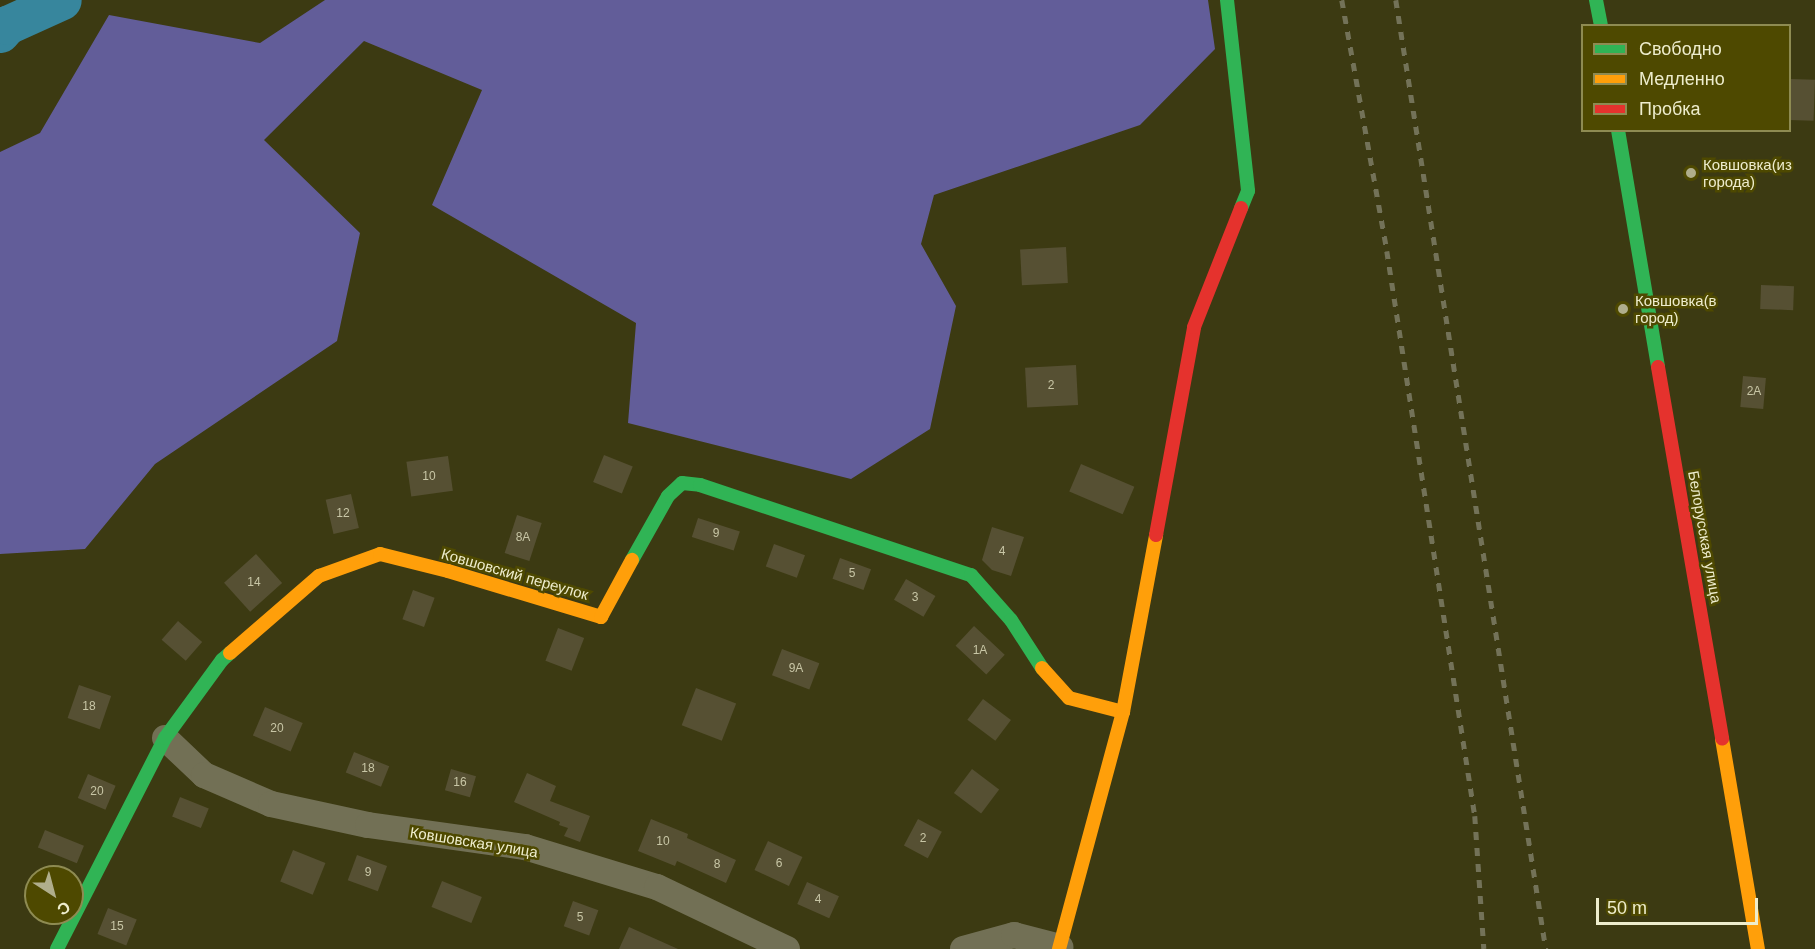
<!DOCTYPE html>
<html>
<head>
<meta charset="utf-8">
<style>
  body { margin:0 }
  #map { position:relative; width:1815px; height:949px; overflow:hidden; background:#3c3a12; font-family:Arial,sans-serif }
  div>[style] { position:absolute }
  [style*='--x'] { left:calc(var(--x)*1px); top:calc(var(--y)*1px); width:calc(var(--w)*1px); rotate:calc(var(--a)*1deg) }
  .forest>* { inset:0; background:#625d99 }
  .river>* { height:39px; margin:-19.5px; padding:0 19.5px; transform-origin:19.5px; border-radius:19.5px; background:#37869d }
  .building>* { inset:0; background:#565033; transform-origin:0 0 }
  .street>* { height:26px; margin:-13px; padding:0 13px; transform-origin:13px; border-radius:13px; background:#727055 }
  .fast>* { height:14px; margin:-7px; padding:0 7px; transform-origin:7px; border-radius:7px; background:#30b455 }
  .slow>* { height:14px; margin:-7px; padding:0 7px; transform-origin:7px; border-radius:7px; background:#ff9f0a }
  .jam>* { height:14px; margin:-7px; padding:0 7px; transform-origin:7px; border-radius:7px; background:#e5322d }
  .rail>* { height:4.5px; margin-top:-2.25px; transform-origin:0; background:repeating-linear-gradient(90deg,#737258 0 8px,transparent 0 16px) }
  .dots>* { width:16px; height:16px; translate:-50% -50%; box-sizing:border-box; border:3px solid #4e4900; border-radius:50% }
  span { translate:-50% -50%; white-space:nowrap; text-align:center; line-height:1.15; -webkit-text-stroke:5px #4e4900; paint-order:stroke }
  .number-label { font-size:12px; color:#c8c6a6 }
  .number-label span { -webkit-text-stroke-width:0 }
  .poi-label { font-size:15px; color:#eeedcd }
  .left { translate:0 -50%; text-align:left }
  .street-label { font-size:15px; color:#eeedcd }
  .legend { position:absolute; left:1581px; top:24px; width:210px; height:108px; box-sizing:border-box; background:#4e4900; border:2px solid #8e8b52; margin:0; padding:8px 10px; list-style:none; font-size:18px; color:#eeedcd }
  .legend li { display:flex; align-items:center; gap:12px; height:30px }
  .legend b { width:30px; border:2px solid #8e8b52 }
  .north { position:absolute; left:24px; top:865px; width:60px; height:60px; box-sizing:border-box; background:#4e4900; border:2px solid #8e8b52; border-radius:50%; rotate:144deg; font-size:16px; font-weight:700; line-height:24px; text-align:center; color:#eeedcd }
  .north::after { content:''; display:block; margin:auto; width:21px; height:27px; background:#b0ae8c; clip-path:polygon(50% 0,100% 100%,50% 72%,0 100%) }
  .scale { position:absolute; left:1596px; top:898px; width:162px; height:27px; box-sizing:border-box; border:3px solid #eeedcd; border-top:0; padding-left:8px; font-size:18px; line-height:21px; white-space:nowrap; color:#eeedcd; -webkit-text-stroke:4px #4e4900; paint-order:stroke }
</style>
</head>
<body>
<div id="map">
  <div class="forest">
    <div style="clip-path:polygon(325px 0,1208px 0,1215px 49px,1140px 125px,934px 195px,921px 244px,956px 306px,930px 429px,851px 479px,628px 423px,636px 323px,432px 205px,482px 90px,364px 41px,264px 140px,360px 233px,337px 341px,155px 464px,85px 549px,0 554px,0 152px,40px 133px,109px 15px,260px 43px)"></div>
  </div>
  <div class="river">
    <div style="--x:0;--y:33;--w:11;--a:-49"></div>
    <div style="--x:7;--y:25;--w:60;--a:-24.4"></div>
  </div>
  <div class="building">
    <div style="left:1790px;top:79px;width:25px;height:41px;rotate:2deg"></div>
    <div style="left:1066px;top:247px;width:36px;height:46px;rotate:87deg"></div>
    <div style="left:1761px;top:285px;width:33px;height:24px;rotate:2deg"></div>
    <div style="left:1076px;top:365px;width:40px;height:51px;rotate:87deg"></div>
    <div style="left:1743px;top:376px;width:23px;height:31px;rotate:5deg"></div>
    <div style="left:604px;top:455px;width:31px;height:29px;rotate:22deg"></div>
    <div style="left:448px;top:456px;width:35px;height:42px;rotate:82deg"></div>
    <div style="left:1081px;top:464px;width:58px;height:30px;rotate:23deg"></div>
    <div style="left:351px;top:494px;width:35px;height:26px;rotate:77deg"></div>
    <div style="left:517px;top:515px;width:26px;height:40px;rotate:18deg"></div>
    <div style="left:698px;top:518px;width:44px;height:20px;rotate:18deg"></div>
    <div style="clip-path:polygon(992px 527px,1024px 537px,1011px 576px,992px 570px,982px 560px)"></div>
    <div style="left:774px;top:544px;width:33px;height:24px;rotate:20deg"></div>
    <div style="left:256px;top:554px;width:39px;height:43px;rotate:48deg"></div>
    <div style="left:840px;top:558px;width:33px;height:22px;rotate:20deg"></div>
    <div style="left:906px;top:579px;width:34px;height:24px;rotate:30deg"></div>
    <div style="left:413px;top:590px;width:23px;height:31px;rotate:20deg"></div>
    <div style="left:178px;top:621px;width:32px;height:25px;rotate:41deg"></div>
    <div style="left:974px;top:626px;width:42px;height:27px;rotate:43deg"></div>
    <div style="left:558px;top:628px;width:28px;height:35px;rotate:21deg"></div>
    <div style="left:782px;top:649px;width:40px;height:28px;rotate:21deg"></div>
    <div style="left:79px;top:685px;width:34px;height:35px;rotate:19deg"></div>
    <div style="left:696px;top:688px;width:43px;height:40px;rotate:21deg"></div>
    <div style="left:983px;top:699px;width:35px;height:26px;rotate:37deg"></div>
    <div style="left:265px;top:707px;width:41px;height:31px;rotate:23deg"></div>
    <div style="left:354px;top:752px;width:38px;height:22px;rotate:22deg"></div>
    <div style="left:451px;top:769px;width:26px;height:22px;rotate:16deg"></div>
    <div style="left:972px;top:769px;width:34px;height:30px;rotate:37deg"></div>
    <div style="clip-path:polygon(527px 773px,556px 786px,550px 801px,590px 816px,580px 842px,564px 836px,568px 828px,559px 825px,560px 822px,514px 802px)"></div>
    <div style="left:88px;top:774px;width:30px;height:26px;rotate:23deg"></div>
    <div style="left:180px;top:797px;width:31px;height:21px;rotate:22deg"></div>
    <div style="clip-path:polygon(651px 819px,688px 834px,687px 838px,736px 860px,726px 883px,677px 861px,675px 866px,638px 851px)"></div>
    <div style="left:918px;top:819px;width:27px;height:30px;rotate:28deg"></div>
    <div style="left:45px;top:830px;width:42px;height:19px;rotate:22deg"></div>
    <div style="left:768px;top:841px;width:38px;height:32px;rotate:25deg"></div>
    <div style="left:293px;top:850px;width:35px;height:34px;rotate:22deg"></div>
    <div style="left:357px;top:855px;width:32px;height:27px;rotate:20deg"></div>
    <div style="left:442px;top:881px;width:43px;height:28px;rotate:22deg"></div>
    <div style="left:807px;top:882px;width:35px;height:24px;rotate:24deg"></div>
    <div style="left:573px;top:901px;width:27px;height:27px;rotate:20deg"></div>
    <div style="left:108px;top:908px;width:31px;height:28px;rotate:22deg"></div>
    <div style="clip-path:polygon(629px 927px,678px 949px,619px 949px)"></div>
  </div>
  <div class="street">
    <div style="--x:165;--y:738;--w:54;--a:43.5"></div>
    <div style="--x:204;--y:775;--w:73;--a:23.4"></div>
    <div style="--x:271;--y:804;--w:99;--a:12.2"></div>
    <div style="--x:368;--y:825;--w:159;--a:8"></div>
    <div style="--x:525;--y:847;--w:138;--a:16.9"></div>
    <div style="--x:657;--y:887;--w:144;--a:25.5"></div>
    <div style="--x:963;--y:949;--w:53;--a:-15.4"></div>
    <div style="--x:1014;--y:935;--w:48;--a:14.6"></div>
  </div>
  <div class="fast">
    <div style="--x:1227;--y:0;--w:192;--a:83.7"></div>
    <div style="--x:1248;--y:191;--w:18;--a:112"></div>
    <div style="--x:1596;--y:0;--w:26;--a:79"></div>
    <div style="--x:1618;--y:130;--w:240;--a:80.4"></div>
    <div style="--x:632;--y:560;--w:73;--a:-60.6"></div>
    <div style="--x:668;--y:496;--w:19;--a:-43"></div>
    <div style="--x:682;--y:483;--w:18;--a:6"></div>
    <div style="--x:700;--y:485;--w:286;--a:18.4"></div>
    <div style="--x:971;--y:575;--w:60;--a:48.4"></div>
    <div style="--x:1011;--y:620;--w:57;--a:57.1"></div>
    <div style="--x:57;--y:949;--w:237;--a:-62.9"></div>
    <div style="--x:165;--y:738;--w:97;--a:-53.8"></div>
    <div style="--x:222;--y:660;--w:11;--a:-41"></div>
  </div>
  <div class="slow">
    <div style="--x:230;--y:653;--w:118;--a:-40.9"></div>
    <div style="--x:319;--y:576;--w:65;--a:-19.8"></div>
    <div style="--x:380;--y:554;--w:70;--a:14"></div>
    <div style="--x:448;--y:571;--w:160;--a:16.7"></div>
    <div style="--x:601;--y:617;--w:65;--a:-61.5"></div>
    <div style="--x:1042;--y:668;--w:40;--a:48"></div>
    <div style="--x:1069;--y:698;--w:56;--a:14.5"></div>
    <div style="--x:1722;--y:739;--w:213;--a:80.3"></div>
    <div style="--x:1059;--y:949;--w:245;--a:-74.9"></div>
    <div style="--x:1123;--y:712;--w:180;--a:-79.4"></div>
  </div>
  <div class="jam">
    <div style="--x:1658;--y:367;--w:377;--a:80.2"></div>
    <div style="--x:1156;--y:535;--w:211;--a:-79.6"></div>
    <div style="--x:1194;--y:327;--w:128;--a:-68.4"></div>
  </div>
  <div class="rail">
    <div style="--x:1342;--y:0;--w:255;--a:79.8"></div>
    <div style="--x:1387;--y:251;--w:572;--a:81.15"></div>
    <div style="--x:1475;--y:816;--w:133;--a:86.1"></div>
    <div style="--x:1396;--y:0;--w:961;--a:81.02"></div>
  </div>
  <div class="dots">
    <div style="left:1691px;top:173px;background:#b0ae8c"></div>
    <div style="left:1623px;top:309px;background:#b0ae8c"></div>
  </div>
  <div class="number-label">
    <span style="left:1051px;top:386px">2</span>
    <span style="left:1754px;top:392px">2А</span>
    <span style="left:429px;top:477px">10</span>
    <span style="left:343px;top:514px">12</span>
    <span style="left:716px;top:534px">9</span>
    <span style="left:523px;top:538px">8А</span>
    <span style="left:1002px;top:552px">4</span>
    <span style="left:852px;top:574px">5</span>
    <span style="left:254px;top:583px">14</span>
    <span style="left:915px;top:598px">3</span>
    <span style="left:980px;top:651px">1А</span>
    <span style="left:796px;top:669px">9А</span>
    <span style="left:89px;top:707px">18</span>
    <span style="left:277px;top:729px">20</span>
    <span style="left:368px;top:769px">18</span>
    <span style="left:460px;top:783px">16</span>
    <span style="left:97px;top:792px">20</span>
    <span style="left:923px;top:839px">2</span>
    <span style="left:663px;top:842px">10</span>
    <span style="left:779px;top:864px">6</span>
    <span style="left:717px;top:865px">8</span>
    <span style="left:368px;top:873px">9</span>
    <span style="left:818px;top:900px">4</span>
    <span style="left:580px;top:918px">5</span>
    <span style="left:117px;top:927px">15</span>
  </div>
  <div class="poi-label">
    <span class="left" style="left:1703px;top:173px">Ковшовка(из<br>города)</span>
    <span class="left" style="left:1635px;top:309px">Ковшовка(в<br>город)</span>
  </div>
  <div class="street-label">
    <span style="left:1705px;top:537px;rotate:80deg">Белорусская улица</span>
    <span style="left:515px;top:574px;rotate:16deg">Ковшовский переулок</span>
    <span style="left:474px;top:842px;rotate:9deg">Ковшовская улица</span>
  </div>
  <ul class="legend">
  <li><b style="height:8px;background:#30b455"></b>Свободно</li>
  <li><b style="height:8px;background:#ff9f0a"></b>Медленно</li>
  <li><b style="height:8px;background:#e5322d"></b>Пробка</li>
  </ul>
  <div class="north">С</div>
  <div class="scale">50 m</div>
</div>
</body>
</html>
